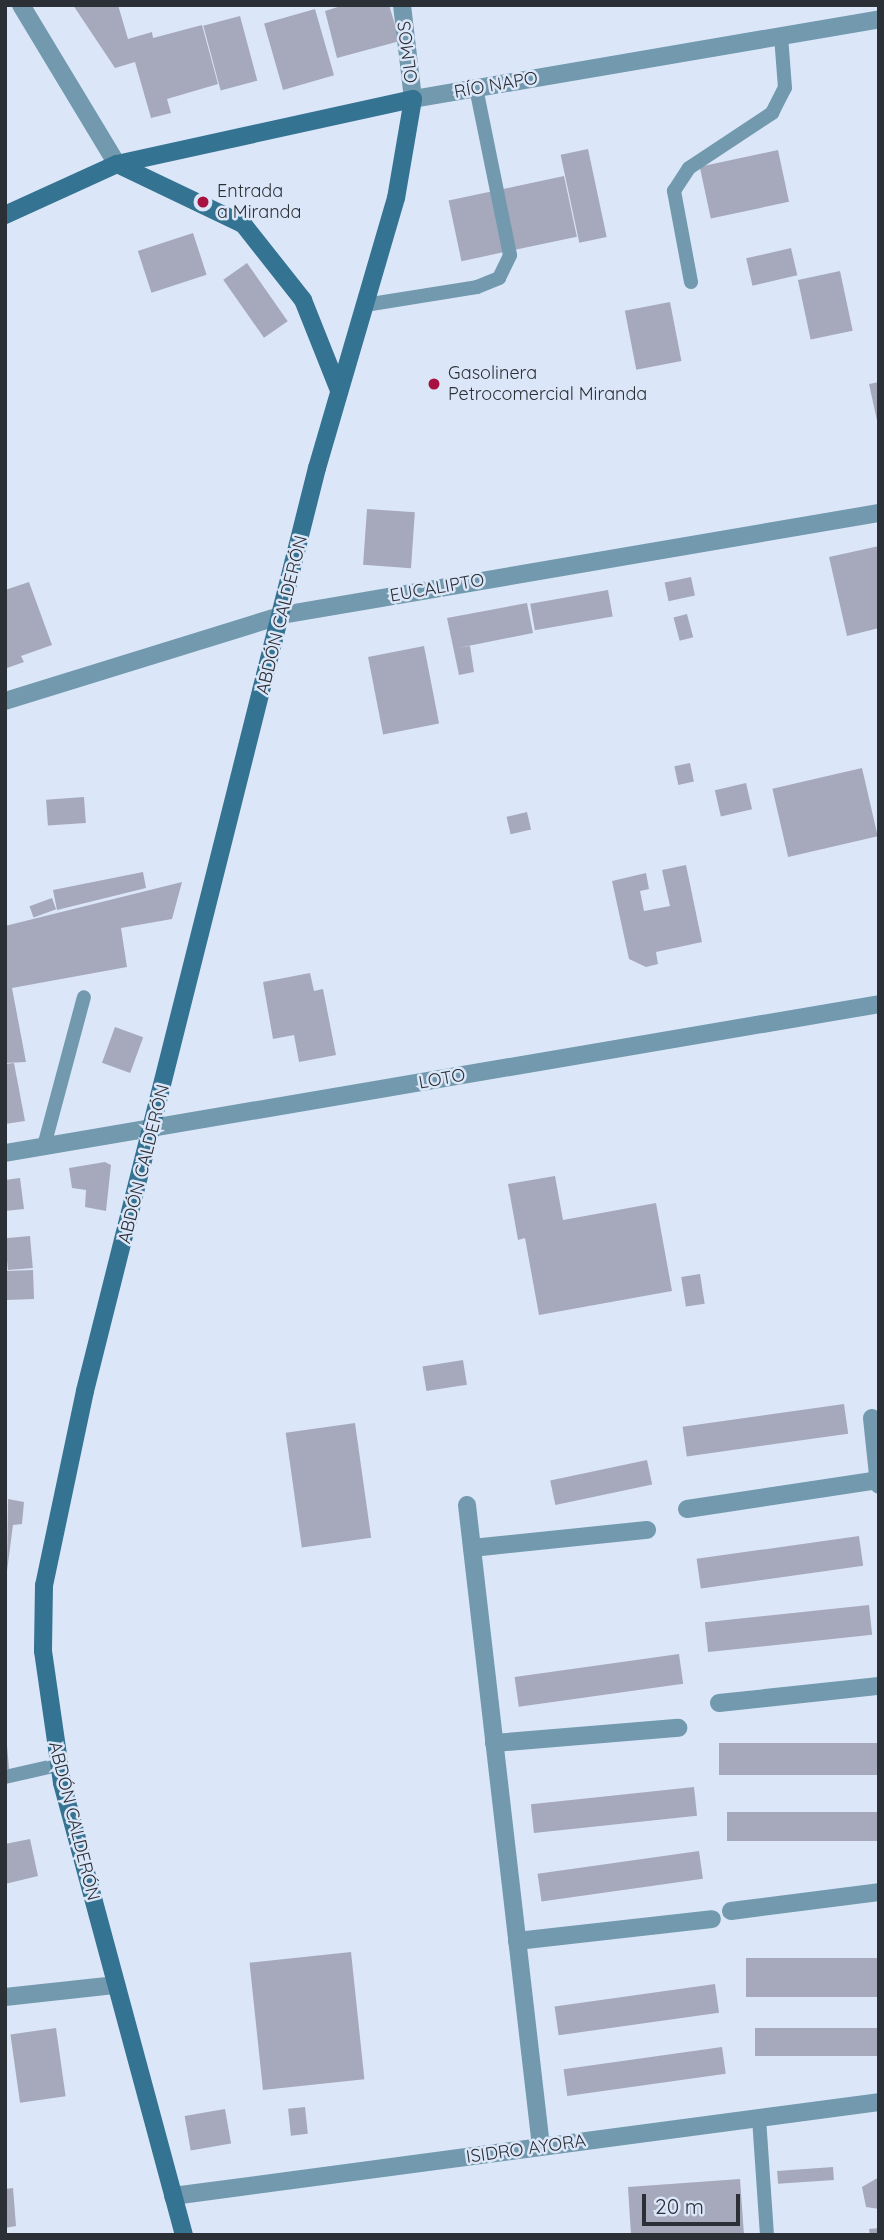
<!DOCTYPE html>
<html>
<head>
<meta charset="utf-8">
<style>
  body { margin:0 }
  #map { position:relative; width:884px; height:2240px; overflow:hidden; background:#dbe7f8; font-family:Quicksand,sans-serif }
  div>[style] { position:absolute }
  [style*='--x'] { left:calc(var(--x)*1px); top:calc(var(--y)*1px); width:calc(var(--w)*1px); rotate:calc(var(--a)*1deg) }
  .building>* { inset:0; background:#a6a9bb; transform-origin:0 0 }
  .lane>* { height:14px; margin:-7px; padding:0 7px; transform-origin:7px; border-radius:7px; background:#7299ad }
  .street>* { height:18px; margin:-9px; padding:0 9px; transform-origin:9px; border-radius:9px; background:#7299ad }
  .secondary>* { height:18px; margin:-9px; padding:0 9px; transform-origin:9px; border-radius:9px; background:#347391 }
  .dots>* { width:19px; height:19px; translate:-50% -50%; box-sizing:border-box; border:4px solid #dbe7f8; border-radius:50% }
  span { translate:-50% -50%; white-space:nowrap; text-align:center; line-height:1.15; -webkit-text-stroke:5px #dbe7f8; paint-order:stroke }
  .street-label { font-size:18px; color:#2b2f36 }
  .poi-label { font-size:18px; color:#2b2f36 }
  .left { translate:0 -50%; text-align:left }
  .frame { position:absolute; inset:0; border:7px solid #2b2f36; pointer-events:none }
  .scale { position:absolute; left:642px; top:2194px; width:98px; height:32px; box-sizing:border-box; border:4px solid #2b2f36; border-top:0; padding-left:9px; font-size:21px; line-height:24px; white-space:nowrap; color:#2b2f36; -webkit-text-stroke:5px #dbe7f8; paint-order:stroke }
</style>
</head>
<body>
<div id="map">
  <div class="building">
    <div style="clip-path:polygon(73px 5px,118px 5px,128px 39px,152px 32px,153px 38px,202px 25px,218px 84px,167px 99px,171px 113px,151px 118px,135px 62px,115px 68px)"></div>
    <div style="clip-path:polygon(344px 5px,389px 5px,400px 41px,337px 58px,325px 11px)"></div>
    <div style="left:315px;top:9px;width:69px;height:53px;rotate:74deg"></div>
    <div style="left:240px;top:16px;width:67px;height:38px;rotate:75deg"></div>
    <div style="left:588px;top:149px;width:90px;height:28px;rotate:78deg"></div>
    <div style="left:778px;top:150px;width:53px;height:80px;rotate:78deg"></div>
    <div style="left:564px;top:176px;width:62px;height:118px;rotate:78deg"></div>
    <div style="left:193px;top:233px;width:44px;height:58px;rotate:72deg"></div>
    <div style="left:791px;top:248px;width:28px;height:46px;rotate:77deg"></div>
    <div style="left:247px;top:263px;width:71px;height:29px;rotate:55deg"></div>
    <div style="left:840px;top:271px;width:61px;height:43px;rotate:78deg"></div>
    <div style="left:670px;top:302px;width:60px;height:46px;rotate:79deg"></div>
    <div style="clip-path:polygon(879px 382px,879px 425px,878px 425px,869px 384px)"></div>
    <div style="left:367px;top:509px;width:48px;height:56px;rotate:4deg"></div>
    <div style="clip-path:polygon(879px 546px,879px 628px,847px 636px,829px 557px)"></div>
    <div style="left:691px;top:577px;width:19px;height:27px;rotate:78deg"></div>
    <div style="clip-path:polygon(29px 582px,52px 645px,21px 656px,24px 662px,7px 668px,5px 590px)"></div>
    <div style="left:608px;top:590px;width:27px;height:79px;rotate:80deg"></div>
    <div style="clip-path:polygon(527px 603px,533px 633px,458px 648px,470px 646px,474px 672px,459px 675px,447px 618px)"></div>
    <div style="left:687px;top:614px;width:24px;height:14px;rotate:75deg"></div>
    <div style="left:424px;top:646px;width:79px;height:57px;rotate:79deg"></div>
    <div style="left:690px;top:763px;width:19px;height:16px;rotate:78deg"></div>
    <div style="left:862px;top:768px;width:70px;height:92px;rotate:77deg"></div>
    <div style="left:746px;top:783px;width:27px;height:32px;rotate:77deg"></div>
    <div style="left:84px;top:797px;width:26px;height:38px;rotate:86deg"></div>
    <div style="left:527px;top:812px;width:18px;height:21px;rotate:77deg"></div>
    <div style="clip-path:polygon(686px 865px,702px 942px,656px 952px,658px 964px,646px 967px,629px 959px,612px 881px,646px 873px,649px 889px,640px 891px,644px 911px,670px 906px,662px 870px)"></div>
    <div style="clip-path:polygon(143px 872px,146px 888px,57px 910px,53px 890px)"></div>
    <div style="clip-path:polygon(182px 882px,172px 919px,121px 928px,127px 967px,12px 988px,26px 1062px,5px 1063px,5px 926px)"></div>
    <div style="left:52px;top:898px;width:12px;height:24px;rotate:70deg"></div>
    <div style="clip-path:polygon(310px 973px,314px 991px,323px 989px,336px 1055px,299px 1062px,294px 1035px,273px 1039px,263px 982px)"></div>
    <div style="left:115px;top:1027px;width:30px;height:38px;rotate:20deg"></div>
    <div style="clip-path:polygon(14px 1063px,25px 1121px,5px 1124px,5px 1064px)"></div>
    <div style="clip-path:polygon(105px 1162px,111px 1165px,106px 1211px,85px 1207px,86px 1190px,72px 1188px,69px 1168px)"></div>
    <div style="clip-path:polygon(555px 1176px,563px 1220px,656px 1203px,672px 1291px,539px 1315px,525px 1238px,518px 1240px,508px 1184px)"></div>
    <div style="clip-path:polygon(20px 1178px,24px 1209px,5px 1211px,5px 1180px)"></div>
    <div style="left:30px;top:1236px;width:32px;height:25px;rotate:85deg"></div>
    <div style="left:33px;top:1270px;width:29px;height:28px;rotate:88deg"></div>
    <div style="left:700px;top:1274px;width:30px;height:19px;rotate:81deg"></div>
    <div style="left:463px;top:1360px;width:25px;height:41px;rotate:81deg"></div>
    <div style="left:844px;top:1404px;width:30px;height:163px;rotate:82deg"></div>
    <div style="left:355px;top:1423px;width:116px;height:70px;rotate:82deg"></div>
    <div style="left:647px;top:1460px;width:25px;height:99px;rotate:78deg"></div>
    <div style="clip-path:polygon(8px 1499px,24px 1502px,22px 1524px,13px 1525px,7px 1571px)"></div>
    <div style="left:859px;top:1536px;width:30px;height:164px;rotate:82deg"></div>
    <div style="left:869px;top:1605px;width:30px;height:165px;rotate:84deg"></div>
    <div style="left:679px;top:1654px;width:30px;height:166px;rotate:82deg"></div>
    <div style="left:879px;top:1743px;width:32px;height:160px;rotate:90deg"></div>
    <div style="clip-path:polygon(7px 1745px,9px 1769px,5px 1769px,5px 1746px)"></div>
    <div style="left:694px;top:1787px;width:29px;height:164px;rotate:84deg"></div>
    <div style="left:879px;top:1812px;width:29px;height:152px;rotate:90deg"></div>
    <div style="clip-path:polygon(30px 1839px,38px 1876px,5px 1884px,5px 1844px)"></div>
    <div style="left:699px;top:1851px;width:28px;height:163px;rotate:82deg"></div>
    <div style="left:351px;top:1952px;width:128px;height:102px;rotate:84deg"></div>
    <div style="left:879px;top:1958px;width:39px;height:133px;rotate:90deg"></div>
    <div style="left:715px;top:1984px;width:29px;height:162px;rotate:82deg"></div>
    <div style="left:56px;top:2028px;width:69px;height:46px;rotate:82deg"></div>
    <div style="left:879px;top:2028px;width:28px;height:124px;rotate:90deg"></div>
    <div style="left:722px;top:2047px;width:27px;height:160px;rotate:82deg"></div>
    <div style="left:305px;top:2107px;width:27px;height:17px;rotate:84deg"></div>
    <div style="left:225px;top:2109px;width:35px;height:41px;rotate:80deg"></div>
    <div style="left:833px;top:2167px;width:13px;height:56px;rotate:86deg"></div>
    <div style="clip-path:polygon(879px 2177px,879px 2209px,866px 2207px,862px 2187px)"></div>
    <div style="clip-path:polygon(740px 2179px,744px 2235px,631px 2235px,628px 2187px)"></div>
    <div style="clip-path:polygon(13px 2188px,16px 2226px,5px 2228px,5px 2189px)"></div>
    <div style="clip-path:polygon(879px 2228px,879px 2235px,870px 2235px,869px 2229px)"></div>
  </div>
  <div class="lane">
    <div style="--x:691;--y:282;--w:93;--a:-100.6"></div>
    <div style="--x:674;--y:191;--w:27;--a:-57"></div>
    <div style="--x:689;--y:168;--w:100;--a:-33.5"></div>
    <div style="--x:772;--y:113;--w:28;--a:-63"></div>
    <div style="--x:785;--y:88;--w:52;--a:-94.4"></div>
    <div style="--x:365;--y:305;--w:113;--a:-9.1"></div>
    <div style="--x:477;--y:287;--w:24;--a:-22"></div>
    <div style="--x:499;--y:278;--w:25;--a:-64"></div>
    <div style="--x:510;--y:255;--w:170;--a:-101.5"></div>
    <div style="--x:44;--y:1146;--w:154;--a:-75"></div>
    <div style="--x:5;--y:1777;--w:54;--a:-12.8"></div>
    <div style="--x:759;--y:2118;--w:117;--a:86.1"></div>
  </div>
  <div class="street">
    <div style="--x:21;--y:5;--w:186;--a:58.9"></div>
    <div style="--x:402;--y:5;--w:95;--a:83.3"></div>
    <div style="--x:413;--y:99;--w:473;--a:-9.7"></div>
    <div style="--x:5;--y:701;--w:290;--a:-17.2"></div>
    <div style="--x:282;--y:615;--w:606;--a:-9.7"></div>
    <div style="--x:5;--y:1153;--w:887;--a:-9.67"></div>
    <div style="--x:872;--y:1418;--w:67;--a:84"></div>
    <div style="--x:467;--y:1505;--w:646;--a:83.42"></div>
    <div style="--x:687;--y:1509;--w:193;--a:-8.6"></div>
    <div style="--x:472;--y:1548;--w:176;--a:-5.9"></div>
    <div style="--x:719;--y:1703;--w:161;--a:-6.1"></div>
    <div style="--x:494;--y:1743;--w:185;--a:-4.7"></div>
    <div style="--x:731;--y:1911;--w:149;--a:-7.3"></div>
    <div style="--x:517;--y:1941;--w:196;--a:-6.4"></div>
    <div style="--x:5;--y:1997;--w:112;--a:-6.2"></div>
    <div style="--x:173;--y:2196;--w:712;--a:-7.58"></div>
  </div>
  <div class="secondary">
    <div style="--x:117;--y:164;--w:140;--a:25.5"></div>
    <div style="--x:243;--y:224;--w:97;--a:51.7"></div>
    <div style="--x:303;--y:300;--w:95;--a:68.3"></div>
    <div style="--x:5;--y:215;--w:123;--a:-24.5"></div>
    <div style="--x:117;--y:164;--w:303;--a:-12.4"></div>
    <div style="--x:413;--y:99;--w:100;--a:99.7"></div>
    <div style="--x:396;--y:198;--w:281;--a:106.3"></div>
    <div style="--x:317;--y:468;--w:952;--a:104.11"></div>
    <div style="--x:85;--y:1391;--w:198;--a:101.9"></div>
    <div style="--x:44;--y:1585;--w:66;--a:90.9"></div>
    <div style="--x:43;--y:1651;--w:133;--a:81.8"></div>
    <div style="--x:62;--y:1783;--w:468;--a:74.9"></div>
  </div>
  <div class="dots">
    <div style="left:203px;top:202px;background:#a81241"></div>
    <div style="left:434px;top:384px;background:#a81241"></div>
  </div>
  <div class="street-label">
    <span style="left:408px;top:52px;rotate:-97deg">OLMOS</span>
    <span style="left:496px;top:85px;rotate:-10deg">RÍO NAPO</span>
    <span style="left:437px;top:588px;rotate:-10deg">EUCALIPTO</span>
    <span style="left:282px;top:615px;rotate:-76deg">ABDÓN CALDERÓN</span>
    <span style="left:442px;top:1079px;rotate:-10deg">LOTO</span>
    <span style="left:144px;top:1164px;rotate:-76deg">ABDÓN CALDERÓN</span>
    <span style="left:74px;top:1821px;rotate:76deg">ABDÓN CALDERÓN</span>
    <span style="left:526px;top:2149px;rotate:-8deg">ISIDRO AYORA</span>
  </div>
  <div class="poi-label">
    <span class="left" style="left:217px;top:202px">Entrada<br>a Miranda</span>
    <span class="left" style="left:448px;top:384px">Gasolinera<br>Petrocomercial Miranda</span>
  </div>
  <div class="frame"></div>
  <div class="scale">20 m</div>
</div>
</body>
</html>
